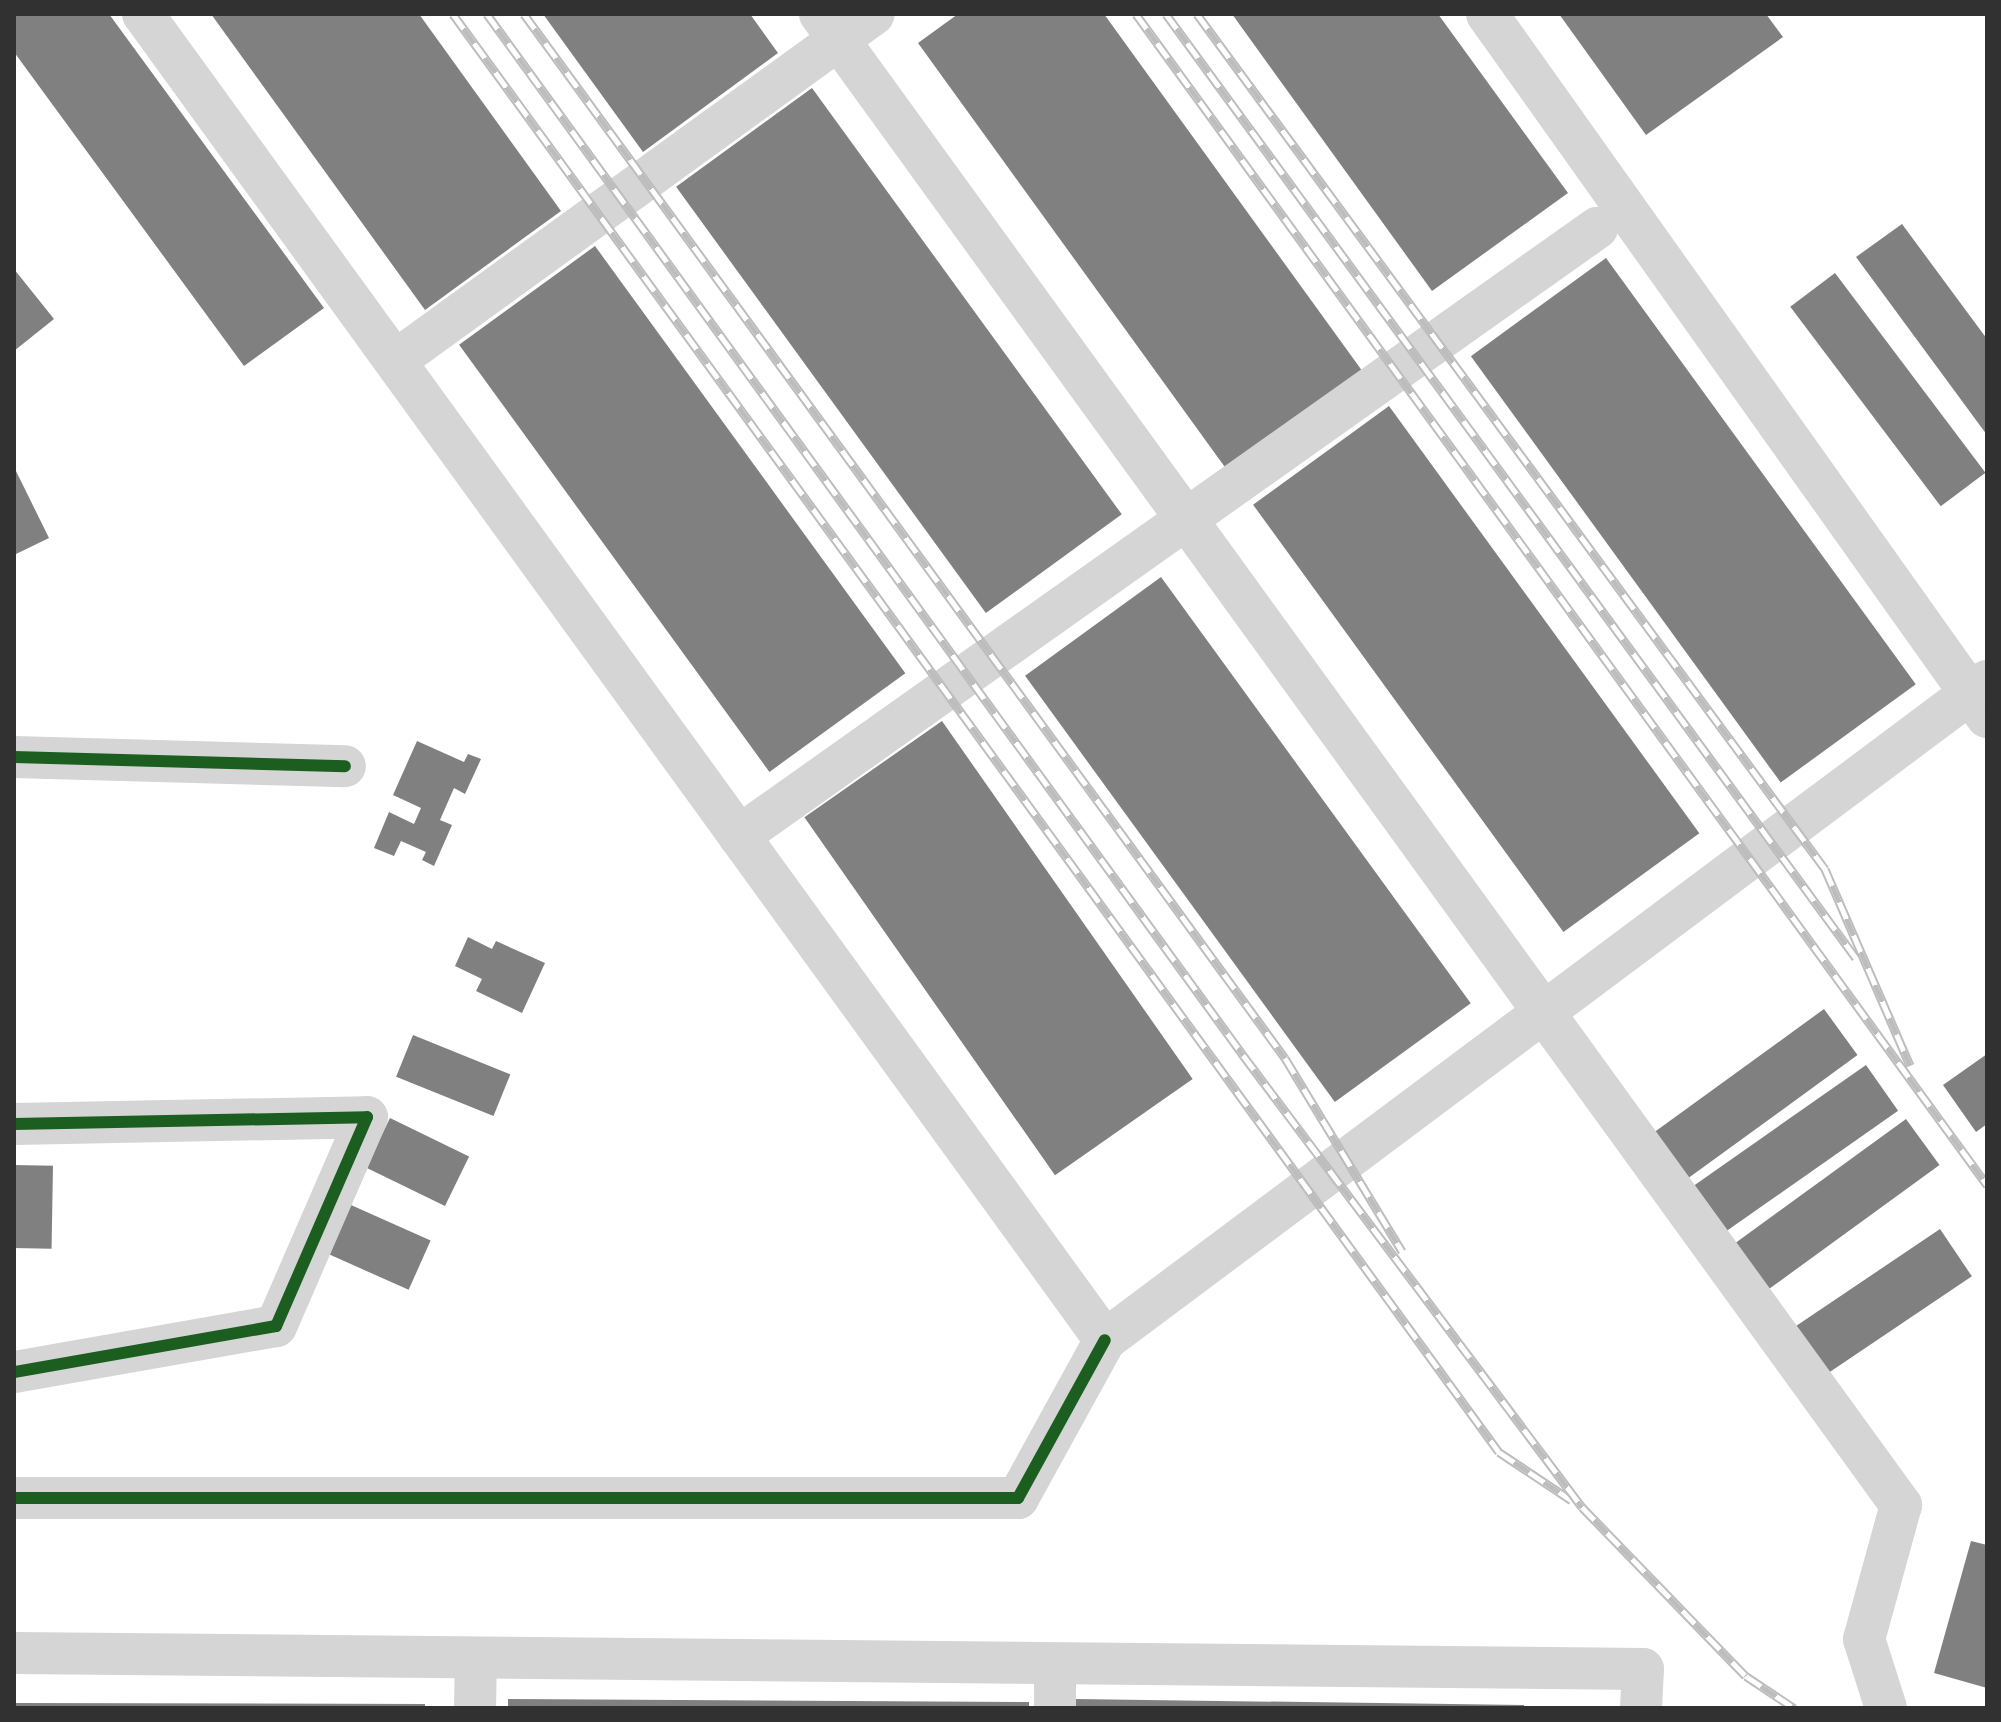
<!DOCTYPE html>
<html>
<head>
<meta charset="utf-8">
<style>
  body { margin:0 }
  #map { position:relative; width:2001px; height:1722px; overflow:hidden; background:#fff; font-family:"Work Sans",sans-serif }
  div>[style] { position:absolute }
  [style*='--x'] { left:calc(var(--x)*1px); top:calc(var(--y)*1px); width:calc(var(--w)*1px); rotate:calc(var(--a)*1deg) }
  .building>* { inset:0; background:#808080; transform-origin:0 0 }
  .minor>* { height:42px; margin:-21px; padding:0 21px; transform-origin:21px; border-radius:21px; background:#d5d5d5 }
  .rail>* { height:9px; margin-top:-4.5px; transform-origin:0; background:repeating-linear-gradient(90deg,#fff 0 18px,#bdbdbd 0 36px); box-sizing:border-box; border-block:2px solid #bdbdbd }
  .cycleway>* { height:12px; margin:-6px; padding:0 6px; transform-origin:6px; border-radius:6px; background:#1b5e20 }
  span { translate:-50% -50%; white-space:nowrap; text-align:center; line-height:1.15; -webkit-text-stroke:8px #fff; paint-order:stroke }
  .frame { position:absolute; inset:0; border:16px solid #313131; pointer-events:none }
</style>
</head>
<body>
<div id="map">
  <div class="building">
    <div style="clip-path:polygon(14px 14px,109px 14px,324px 308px,244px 366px,14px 52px)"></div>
    <div style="clip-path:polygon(211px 14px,419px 14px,561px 211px,425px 310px)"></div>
    <div style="clip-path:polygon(543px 14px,750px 14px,778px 53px,643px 152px)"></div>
    <div style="clip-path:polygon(958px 14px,1104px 14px,1363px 372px,1227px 470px,918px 43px)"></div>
    <div style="clip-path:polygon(1232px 14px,1438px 14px,1568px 193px,1432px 291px)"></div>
    <div style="clip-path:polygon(1559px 14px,1766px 14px,1783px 37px,1646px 135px)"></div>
    <div style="left:812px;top:88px;width:527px;height:168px;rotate:54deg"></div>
    <div style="clip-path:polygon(1902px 224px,1987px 339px,1987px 435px,1856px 257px)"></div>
    <div style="left:595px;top:246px;width:528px;height:168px;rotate:54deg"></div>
    <div style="left:1606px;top:258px;width:527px;height:167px;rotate:54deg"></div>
    <div style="clip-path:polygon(14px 269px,54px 319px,14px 351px)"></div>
    <div style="left:1835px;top:273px;width:250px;height:56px;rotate:53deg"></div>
    <div style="left:1389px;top:406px;width:528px;height:168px;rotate:54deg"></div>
    <div style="clip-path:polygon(14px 467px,49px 538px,14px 555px)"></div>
    <div style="left:1161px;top:577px;width:527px;height:168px;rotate:54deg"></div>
    <div style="left:942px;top:721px;width:437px;height:168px;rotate:55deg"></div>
    <div style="clip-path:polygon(417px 741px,464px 762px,468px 754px,481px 759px,465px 794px,454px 788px,440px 820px,452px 825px,434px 866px,422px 860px,426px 852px,401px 841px,394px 856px,374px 848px,389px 812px,414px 824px,421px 808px,393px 795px)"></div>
    <div style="clip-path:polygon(468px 937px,492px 949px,496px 941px,545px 963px,522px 1013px,476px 991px,482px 979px,455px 966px)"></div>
    <div style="left:1824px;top:1009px;width:57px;height:215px;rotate:54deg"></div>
    <div style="left:413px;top:1035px;width:105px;height:45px;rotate:22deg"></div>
    <div style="clip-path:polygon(1987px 1054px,1987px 1124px,1976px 1132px,1943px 1085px)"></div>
    <div style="left:1866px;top:1065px;width:56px;height:216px;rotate:55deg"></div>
    <div style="left:390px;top:1118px;width:88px;height:55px;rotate:26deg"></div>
    <div style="left:1906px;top:1119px;width:57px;height:216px;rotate:54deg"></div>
    <div style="left:14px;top:1165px;width:39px;height:83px;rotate:1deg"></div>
    <div style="left:342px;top:1201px;width:97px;height:54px;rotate:24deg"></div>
    <div style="left:1940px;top:1229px;width:57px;height:175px;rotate:56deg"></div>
    <div style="clip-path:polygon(1971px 1541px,1987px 1545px,1987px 1688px,1934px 1673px)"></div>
    <div style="clip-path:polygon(508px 1699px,1029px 1702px,1029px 1708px,508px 1708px)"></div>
    <div style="clip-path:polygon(1075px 1699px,1524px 1705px,1524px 1708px,1075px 1708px)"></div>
    <div style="clip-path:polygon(14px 1703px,425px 1704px,425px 1708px,14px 1708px)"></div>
  </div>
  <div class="minor">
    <div style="--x:143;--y:14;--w:1638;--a:54.04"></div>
    <div style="--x:820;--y:14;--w:1842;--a:54.06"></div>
    <div style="--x:1901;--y:1505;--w:139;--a:105.4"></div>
    <div style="--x:1864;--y:1639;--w:72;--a:72.3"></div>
    <div style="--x:1487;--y:14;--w:863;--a:54.58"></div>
    <div style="--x:395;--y:361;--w:591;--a:-35.92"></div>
    <div style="--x:14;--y:757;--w:331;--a:1.6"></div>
    <div style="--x:739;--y:836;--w:1052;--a:-35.32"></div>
    <div style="--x:14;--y:1124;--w:353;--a:-1.1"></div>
    <div style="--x:367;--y:1117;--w:228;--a:113.5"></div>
    <div style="--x:276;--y:1326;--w:266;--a:170"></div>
    <div style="--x:14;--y:1498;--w:1004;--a:0"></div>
    <div style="--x:1018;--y:1498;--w:180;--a:-61.2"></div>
    <div style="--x:1105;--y:1340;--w:1101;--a:-36.77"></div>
    <div style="--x:14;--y:1653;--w:1629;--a:0.56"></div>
    <div style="--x:1643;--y:1669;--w:39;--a:93"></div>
    <div style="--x:1055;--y:1664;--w:44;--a:90"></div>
    <div style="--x:475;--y:1708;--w:50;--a:-88.9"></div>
  </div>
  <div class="rail">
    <div style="--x:453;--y:14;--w:1778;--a:53.97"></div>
    <div style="--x:1499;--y:1452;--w:87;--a:33.7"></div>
    <div style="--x:487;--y:14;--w:1287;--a:54.01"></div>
    <div style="--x:1243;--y:1055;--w:565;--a:53.13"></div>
    <div style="--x:1582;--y:1507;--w:235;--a:45.9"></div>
    <div style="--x:1746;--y:1676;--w:58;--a:33.7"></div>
    <div style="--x:524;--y:14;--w:1292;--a:53.91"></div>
    <div style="--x:1285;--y:1058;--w:226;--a:58.8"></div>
    <div style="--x:1136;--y:14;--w:1448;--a:53.99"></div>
    <div style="--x:1166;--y:14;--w:1169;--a:53.84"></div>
    <div style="--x:1197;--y:14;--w:1061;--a:53.7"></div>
    <div style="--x:1825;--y:869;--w:214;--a:66.6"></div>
  </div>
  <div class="cycleway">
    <div style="--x:14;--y:757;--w:331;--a:1.6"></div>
    <div style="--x:14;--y:1124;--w:353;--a:-1.1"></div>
    <div style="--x:367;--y:1117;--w:228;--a:113.5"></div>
    <div style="--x:276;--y:1326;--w:266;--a:170"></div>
    <div style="--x:14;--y:1498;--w:1004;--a:0"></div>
    <div style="--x:1018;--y:1498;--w:180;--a:-61.2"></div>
  </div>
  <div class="frame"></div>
</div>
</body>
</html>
